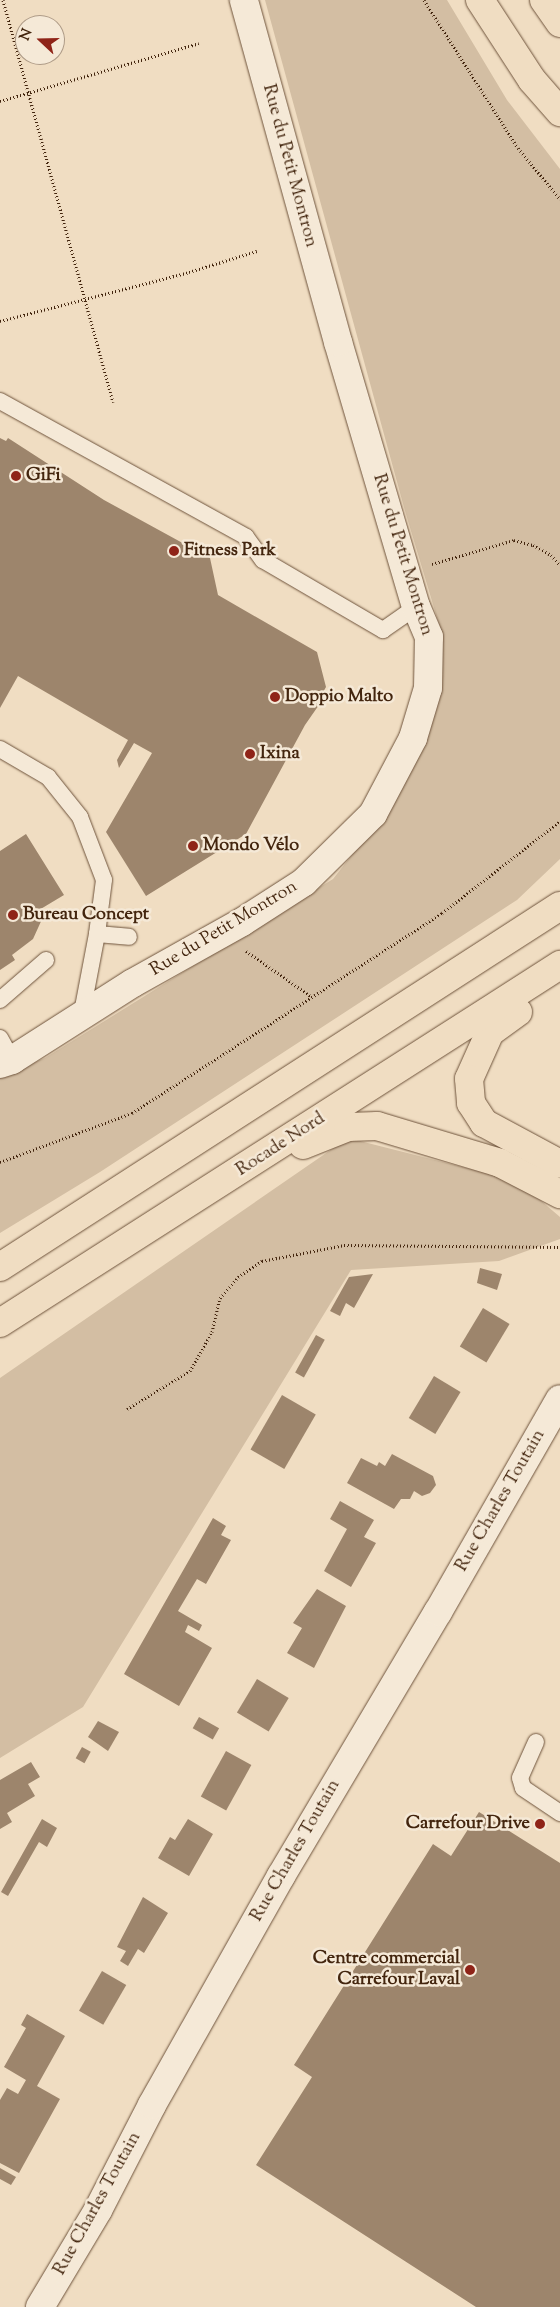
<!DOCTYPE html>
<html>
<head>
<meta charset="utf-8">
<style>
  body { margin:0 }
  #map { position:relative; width:560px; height:2307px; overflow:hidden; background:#f0ddc2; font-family:"Sorts Mill Goudy",serif }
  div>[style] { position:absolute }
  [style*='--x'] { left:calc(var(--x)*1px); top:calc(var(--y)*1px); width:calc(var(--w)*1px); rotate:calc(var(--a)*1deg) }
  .green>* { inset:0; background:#d3bea3 }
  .building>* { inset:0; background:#9d856c; transform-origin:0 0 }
  .path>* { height:3px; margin-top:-1.5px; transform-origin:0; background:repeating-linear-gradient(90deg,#43250e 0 1px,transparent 0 3.5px) }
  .roads { filter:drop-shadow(0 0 1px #6e533b) drop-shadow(0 0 1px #6e533b) }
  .lane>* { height:16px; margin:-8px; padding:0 8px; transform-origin:8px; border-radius:8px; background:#f5e9d7 }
  .street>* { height:28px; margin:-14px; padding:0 14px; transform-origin:14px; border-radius:14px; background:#f5e9d7 }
  .secondary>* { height:28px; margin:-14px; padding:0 14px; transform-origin:14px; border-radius:14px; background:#f5e9d7 }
  .primary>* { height:28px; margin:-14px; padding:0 14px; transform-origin:14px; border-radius:14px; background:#f0ddc2 }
  .dots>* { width:14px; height:14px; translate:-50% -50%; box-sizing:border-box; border:2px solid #f5e9d7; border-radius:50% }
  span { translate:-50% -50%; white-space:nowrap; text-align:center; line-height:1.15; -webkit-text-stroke:5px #f5e9d7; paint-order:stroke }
  .street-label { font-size:18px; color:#43250e }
  .poi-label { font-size:18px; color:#43250e; font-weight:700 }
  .left { translate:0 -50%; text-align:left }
  .right { translate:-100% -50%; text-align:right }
  .north { position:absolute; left:15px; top:15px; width:50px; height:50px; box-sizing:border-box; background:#f5e9d7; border:1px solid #ae9b87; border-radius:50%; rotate:291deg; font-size:14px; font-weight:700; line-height:20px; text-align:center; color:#43250e }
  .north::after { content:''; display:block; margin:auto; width:18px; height:22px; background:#8f2418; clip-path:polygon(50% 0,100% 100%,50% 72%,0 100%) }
</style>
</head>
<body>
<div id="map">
  <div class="green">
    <div style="clip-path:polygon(265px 0,447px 0,507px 100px,560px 169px,560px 859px,517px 900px,100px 1172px,0 1233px,0 1076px,45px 1058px,333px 879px,393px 803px,441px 631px,405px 511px)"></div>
    <div style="clip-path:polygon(348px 1138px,518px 1181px,560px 1217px,560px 1239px,499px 1261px,351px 1270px,83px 1707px,0 1758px,0 1378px)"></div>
  </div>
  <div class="building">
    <div style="clip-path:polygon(0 438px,6px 441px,8px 438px,104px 500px,210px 558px,218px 595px,317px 652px,326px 687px,318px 701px,321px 702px,305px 725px,246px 834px,146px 896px,106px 832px,152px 753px,134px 743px,119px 768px,117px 760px,128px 740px,18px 676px,0 708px)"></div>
    <div style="clip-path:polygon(26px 834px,64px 895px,39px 910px,43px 917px,33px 939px,12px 955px,15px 960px,0 970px,0 851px)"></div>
    <div style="clip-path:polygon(480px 1268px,502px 1274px,497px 1290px,477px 1283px)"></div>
    <div style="clip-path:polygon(373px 1274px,354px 1308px,346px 1303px,340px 1316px,330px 1311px,349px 1277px)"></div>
    <div style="left:483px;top:1308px;width:31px;height:45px;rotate:31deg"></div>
    <div style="left:316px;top:1335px;width:10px;height:43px;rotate:29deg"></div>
    <div style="left:434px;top:1376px;width:31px;height:49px;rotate:31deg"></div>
    <div style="left:282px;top:1395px;width:39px;height:63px;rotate:30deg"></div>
    <div style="clip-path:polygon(392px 1454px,433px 1476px,436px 1485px,430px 1493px,422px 1496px,414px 1491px,410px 1499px,401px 1499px,394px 1509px,347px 1483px,361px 1458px,377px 1466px,379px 1462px,385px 1466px)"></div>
    <div style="clip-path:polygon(340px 1501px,374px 1520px,364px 1537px,376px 1543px,351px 1587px,324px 1571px,347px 1529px,330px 1519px)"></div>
    <div style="clip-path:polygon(213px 1518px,226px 1526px,221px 1535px,231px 1540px,206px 1584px,197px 1579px,178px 1611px,202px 1625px,199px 1631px,188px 1625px,185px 1632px,212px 1648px,179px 1706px,124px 1674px)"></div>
    <div style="clip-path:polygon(317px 1589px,346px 1606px,314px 1668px,287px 1653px,302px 1628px,293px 1623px)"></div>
    <div style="left:257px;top:1679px;width:37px;height:39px;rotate:31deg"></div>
    <div style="left:199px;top:1717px;width:23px;height:13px;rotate:29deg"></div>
    <div style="clip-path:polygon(98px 1721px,119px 1732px,108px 1751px,88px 1737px)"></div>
    <div style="left:82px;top:1747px;width:10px;height:13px;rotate:29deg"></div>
    <div style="left:226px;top:1751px;width:29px;height:52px;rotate:29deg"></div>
    <div style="clip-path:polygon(31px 1762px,40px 1777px,28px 1784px,35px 1796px,7px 1813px,12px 1822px,0 1829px,0 1780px)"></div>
    <div style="clip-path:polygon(479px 1812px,560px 1863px,560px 2307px,476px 2307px,256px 2165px,312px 2077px,294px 2065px,433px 1844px,451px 1856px)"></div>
    <div style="clip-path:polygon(42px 1819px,57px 1828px,47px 1847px,39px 1842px,8px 1896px,1px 1892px)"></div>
    <div style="clip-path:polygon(188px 1819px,213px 1834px,189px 1876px,158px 1858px,170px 1837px,175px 1840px)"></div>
    <div style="clip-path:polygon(143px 1897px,168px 1913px,144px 1953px,138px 1949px,128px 1966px,120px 1961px,126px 1951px,117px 1947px)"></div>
    <div style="left:102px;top:1971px;width:28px;height:46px;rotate:30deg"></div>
    <div style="clip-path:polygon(27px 2014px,65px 2036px,37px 2086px,60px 2099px,19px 2173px,0 2163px,0 2100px,7px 2088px,18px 2094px,26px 2080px,4px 2067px,26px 2028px,21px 2025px)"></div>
    <div style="clip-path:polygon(0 2168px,16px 2177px,11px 2185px,0 2179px)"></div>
  </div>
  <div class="path">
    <div style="--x:3;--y:0;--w:417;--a:74.7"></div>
    <div style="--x:424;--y:0;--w:175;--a:57.6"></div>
    <div style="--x:518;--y:148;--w:66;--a:50.5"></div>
    <div style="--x:0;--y:101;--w:207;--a:-16.2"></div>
    <div style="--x:0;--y:321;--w:195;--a:-14.5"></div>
    <div style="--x:189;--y:272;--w:71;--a:-17.2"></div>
    <div style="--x:432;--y:564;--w:85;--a:-16.3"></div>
    <div style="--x:514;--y:540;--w:20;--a:15"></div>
    <div style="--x:533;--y:545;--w:21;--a:29"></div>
    <div style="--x:551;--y:555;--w:13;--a:48"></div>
    <div style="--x:246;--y:951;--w:80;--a:34.9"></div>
    <div style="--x:0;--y:1162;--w:141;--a:-20.4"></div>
    <div style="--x:132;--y:1113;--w:369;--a:-32.8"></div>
    <div style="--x:442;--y:913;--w:150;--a:-37.9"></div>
    <div style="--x:127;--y:1409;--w:74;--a:-31.1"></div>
    <div style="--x:190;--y:1371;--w:45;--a:-60.6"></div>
    <div style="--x:212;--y:1332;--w:35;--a:-77"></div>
    <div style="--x:220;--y:1298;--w:28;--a:-49"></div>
    <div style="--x:238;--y:1277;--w:29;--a:-34"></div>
    <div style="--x:262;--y:1261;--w:84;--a:-11"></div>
    <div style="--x:344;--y:1245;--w:216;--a:0.5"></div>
  </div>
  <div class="roads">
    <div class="lane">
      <div style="--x:0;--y:401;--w:281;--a:28.9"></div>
      <div style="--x:246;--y:537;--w:29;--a:54"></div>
      <div style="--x:263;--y:560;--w:139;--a:30.3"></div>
      <div style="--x:383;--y:630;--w:40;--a:-34.9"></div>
      <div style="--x:0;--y:749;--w:56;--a:30.3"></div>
      <div style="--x:48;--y:777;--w:51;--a:51.3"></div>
      <div style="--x:80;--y:817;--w:67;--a:69.1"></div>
      <div style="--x:104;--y:880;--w:54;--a:97.4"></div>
      <div style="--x:97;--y:934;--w:86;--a:100.8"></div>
      <div style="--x:97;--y:934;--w:32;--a:5"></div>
      <div style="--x:0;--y:1000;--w:61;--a:-41"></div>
      <div style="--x:0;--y:1038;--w:25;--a:61"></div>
      <div style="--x:536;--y:1742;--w:39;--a:114"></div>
      <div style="--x:520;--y:1778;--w:10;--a:73"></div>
      <div style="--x:523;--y:1788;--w:45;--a:34"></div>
    </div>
    <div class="street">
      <div style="--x:0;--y:1064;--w:13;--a:-18"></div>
      <div style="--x:12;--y:1060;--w:143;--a:-32.5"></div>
      <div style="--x:133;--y:983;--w:125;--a:-29.2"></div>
      <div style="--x:242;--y:922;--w:74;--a:-32.8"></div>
      <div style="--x:304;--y:882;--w:97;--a:-44.6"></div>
      <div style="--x:373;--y:814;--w:86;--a:-62.2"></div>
      <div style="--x:413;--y:738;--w:52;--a:-73.3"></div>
      <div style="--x:428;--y:688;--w:51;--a:-88.9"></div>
      <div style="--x:429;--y:637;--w:33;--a:-113"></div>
      <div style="--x:416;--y:607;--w:276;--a:-106.4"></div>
      <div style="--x:338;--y:342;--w:355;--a:-105.4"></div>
    </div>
    <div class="secondary">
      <div style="--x:40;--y:2307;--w:113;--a:-59.1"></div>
      <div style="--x:98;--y:2210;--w:118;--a:-62.8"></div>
      <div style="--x:152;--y:2105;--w:263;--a:-60.6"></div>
      <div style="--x:281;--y:1876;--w:307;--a:-59.3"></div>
      <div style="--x:438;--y:1612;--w:245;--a:-60.2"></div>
    </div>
    <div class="primary">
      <div style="--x:480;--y:0;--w:95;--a:57"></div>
      <div style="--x:532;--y:80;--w:43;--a:48.8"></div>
      <div style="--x:544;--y:0;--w:28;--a:55"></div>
      <div style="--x:518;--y:1012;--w:34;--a:144"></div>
      <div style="--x:490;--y:1032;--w:51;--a:114.1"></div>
      <div style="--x:469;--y:1079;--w:24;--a:85"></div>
      <div style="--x:471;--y:1103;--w:24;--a:57"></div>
      <div style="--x:484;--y:1123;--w:86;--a:28.3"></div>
      <div style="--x:303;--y:1145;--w:48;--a:-21.8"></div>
      <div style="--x:348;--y:1127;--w:29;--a:-2"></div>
      <div style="--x:377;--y:1126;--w:128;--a:16.7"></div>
      <div style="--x:500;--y:1163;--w:68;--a:27.3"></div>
      <div style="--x:0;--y:1267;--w:666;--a:-32.81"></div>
      <div style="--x:0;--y:1323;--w:665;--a:-32.59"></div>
    </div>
  </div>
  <div class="dots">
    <div style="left:16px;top:476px;background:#8f2418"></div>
    <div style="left:174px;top:551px;background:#8f2418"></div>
    <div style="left:275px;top:697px;background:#8f2418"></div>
    <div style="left:250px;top:754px;background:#8f2418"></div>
    <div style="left:193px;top:846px;background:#8f2418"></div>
    <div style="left:13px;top:915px;background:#8f2418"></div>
    <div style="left:540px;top:1824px;background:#8f2418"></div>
    <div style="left:470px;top:1970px;background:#8f2418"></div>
  </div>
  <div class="street-label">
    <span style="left:289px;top:166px;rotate:75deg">Rue du Petit Montron</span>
    <span style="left:402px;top:555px;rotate:73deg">Rue du Petit Montron</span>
    <span style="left:224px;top:929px;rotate:-31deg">Rue du Petit Montron</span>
    <span style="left:281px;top:1145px;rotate:-33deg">Rocade Nord</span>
    <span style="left:501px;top:1501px;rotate:-60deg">Rue Charles Toutain</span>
    <span style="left:296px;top:1851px;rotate:-60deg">Rue Charles Toutain</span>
    <span style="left:98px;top:2204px;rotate:-61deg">Rue Charles Toutain</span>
  </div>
  <div class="poi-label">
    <span class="left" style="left:26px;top:476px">GiFi</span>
    <span class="left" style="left:184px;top:551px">Fitness Park</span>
    <span class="left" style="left:285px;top:697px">Doppio Malto</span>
    <span class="left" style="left:260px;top:754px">Ixina</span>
    <span class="left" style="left:203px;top:846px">Mondo Vélo</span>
    <span class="left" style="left:23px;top:915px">Bureau Concept</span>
    <span class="right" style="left:530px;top:1824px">Carrefour Drive</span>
    <span class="right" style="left:460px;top:1970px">Centre commercial<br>Carrefour Laval</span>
  </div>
  <div class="north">N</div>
</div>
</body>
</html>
